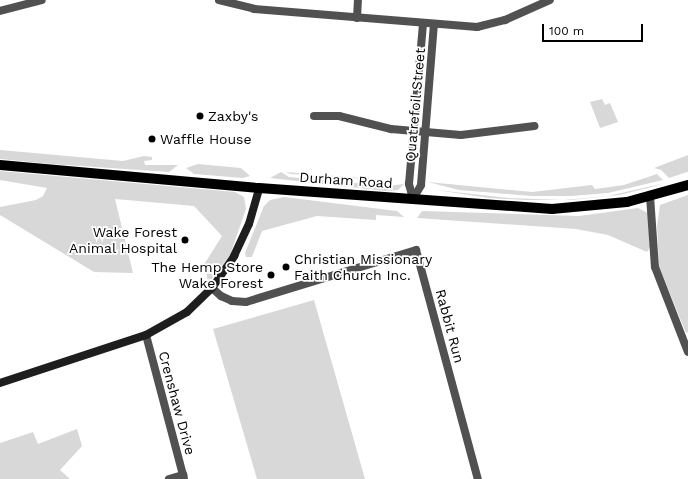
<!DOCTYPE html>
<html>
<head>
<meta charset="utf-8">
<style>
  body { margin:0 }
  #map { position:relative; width:688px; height:479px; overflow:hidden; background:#fff; font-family:"Work Sans",sans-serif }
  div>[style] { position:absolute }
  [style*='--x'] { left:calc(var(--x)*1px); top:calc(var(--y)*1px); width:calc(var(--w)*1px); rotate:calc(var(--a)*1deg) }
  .green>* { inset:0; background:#d8d8d8 }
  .street>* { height:8px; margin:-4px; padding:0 4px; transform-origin:4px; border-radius:4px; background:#515151 }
  .secondary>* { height:8px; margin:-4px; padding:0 4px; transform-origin:4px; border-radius:4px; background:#1e1e1e }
  .primary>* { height:10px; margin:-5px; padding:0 5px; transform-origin:5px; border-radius:5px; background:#000 }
  .dots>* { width:11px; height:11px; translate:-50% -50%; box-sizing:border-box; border:2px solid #fff; border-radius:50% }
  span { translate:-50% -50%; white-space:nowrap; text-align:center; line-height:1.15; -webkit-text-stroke:3.5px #fff; paint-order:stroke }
  .street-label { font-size:14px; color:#000 }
  .poi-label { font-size:14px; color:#000 }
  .left { translate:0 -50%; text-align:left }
  .right { translate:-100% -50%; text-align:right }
  .scale { position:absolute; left:542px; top:24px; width:101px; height:18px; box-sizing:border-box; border:2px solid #000; border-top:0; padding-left:5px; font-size:12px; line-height:14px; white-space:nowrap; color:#000; -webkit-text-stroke:3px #fff; paint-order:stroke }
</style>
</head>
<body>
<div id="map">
  <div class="green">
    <div style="clip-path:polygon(602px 99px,605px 105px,610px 103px,618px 122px,600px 128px,590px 102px)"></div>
    <div style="clip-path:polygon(0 150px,123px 161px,144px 156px,152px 157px,152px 160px,144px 161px,145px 165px,178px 165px,169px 172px,51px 164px,0 159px)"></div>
    <div style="clip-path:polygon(688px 155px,688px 172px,684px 173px,669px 178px,661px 170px,654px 168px)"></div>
    <div style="clip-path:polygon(198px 164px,241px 168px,250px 176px,243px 178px,194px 174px,186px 168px)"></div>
    <div style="clip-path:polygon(0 171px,235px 192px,244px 197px,246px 209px,230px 255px,208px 284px,205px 263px,222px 236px,194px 206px,115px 199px,133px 273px,94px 272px,0 215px,0 207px,36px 200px,43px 196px,47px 188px,0 180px)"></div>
    <div style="clip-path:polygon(281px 172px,289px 177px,388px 186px,404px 184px,398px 190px,386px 191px,270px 178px)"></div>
    <div style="clip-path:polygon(286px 172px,398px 181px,291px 174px)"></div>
    <div style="clip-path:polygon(657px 174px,663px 180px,608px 193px,571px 196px,532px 196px,459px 190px,428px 182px,532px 192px,592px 185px,595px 189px,624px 185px)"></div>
    <div style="clip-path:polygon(665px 183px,648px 188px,619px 195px,571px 200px,525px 200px,489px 198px,436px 190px,509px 198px,564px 200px,608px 196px)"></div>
    <div style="clip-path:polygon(688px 195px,688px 332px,686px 333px,659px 266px,657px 226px,660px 205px)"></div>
    <div style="clip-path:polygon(284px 197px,397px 211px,404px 217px,376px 215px,376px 220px,317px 216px,262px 231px,252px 257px,246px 257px,245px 253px,264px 206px,270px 200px)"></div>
    <div style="clip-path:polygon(638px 208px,648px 213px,650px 247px,647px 252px,608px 235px,576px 229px,417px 218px,422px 211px,579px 216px)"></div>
    <div style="clip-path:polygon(314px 300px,365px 479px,257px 479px,213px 329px)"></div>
    <div style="clip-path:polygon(77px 429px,82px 446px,60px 470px,70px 479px,0 479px,0 443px,33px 432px,38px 444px)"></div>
  </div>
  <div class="street">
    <div style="--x:219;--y:0;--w:36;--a:14"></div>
    <div style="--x:254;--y:9;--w:224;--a:4.6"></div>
    <div style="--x:477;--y:27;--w:29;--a:-14"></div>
    <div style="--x:505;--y:20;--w:49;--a:-24"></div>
    <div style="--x:0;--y:11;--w:43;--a:-14.7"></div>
    <div style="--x:357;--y:18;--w:18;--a:-87"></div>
    <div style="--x:314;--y:116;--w:25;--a:0"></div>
    <div style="--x:339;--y:116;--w:54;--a:14"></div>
    <div style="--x:391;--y:129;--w:70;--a:4.9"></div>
    <div style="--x:461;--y:135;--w:74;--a:-7"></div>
    <div style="--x:650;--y:196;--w:71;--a:86"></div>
    <div style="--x:655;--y:267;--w:91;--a:68.8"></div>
    <div style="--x:413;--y:199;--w:16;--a:-60"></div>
    <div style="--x:421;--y:185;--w:161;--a:-85.4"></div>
    <div style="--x:413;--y:199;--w:16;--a:-105"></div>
    <div style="--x:409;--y:184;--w:161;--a:-85"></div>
    <div style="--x:212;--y:288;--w:12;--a:42"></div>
    <div style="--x:221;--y:296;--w:12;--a:24"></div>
    <div style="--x:232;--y:301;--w:14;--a:4"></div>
    <div style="--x:246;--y:302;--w:178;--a:-17"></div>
    <div style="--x:416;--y:250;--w:237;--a:74.9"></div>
    <div style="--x:146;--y:335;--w:149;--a:75.2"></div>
    <div style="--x:169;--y:479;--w:15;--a:-16"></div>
  </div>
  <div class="secondary">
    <div style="--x:0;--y:383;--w:154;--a:-18.2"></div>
    <div style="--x:146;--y:335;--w:47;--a:-29.3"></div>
    <div style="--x:187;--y:312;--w:35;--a:-44"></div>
    <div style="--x:212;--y:288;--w:39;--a:-55"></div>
    <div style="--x:234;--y:256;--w:35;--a:-65"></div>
    <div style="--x:249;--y:224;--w:37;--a:-74"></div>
  </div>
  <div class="primary">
    <div style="--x:0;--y:165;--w:260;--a:5.1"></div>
    <div style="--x:259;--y:188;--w:294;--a:4.1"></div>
    <div style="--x:552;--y:209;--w:75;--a:-5.3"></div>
    <div style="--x:627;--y:202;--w:63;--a:-15.6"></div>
  </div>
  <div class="dots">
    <div style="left:200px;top:116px;background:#000"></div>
    <div style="left:152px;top:139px;background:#000"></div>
    <div style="left:185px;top:240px;background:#000"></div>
    <div style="left:286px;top:267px;background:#000"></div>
    <div style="left:271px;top:275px;background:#000"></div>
  </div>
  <div class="street-label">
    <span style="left:415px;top:105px;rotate:-85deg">Quatrefoil Street</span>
    <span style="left:346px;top:180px;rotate:4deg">Durham Road</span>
    <span style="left:450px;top:326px;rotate:75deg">Rabbit Run</span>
    <span style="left:177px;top:403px;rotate:75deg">Crenshaw Drive</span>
  </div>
  <div class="poi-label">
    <span class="left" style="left:208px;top:116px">Zaxby's</span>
    <span class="left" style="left:160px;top:139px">Waffle House</span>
    <span class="right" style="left:177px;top:240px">Wake Forest<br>Animal Hospital</span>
    <span class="left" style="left:294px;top:267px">Christian Missionary<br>Faith Church Inc.</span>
    <span class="right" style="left:263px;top:275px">The Hemp Store<br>Wake Forest</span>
  </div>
  <div class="scale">100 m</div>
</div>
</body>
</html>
